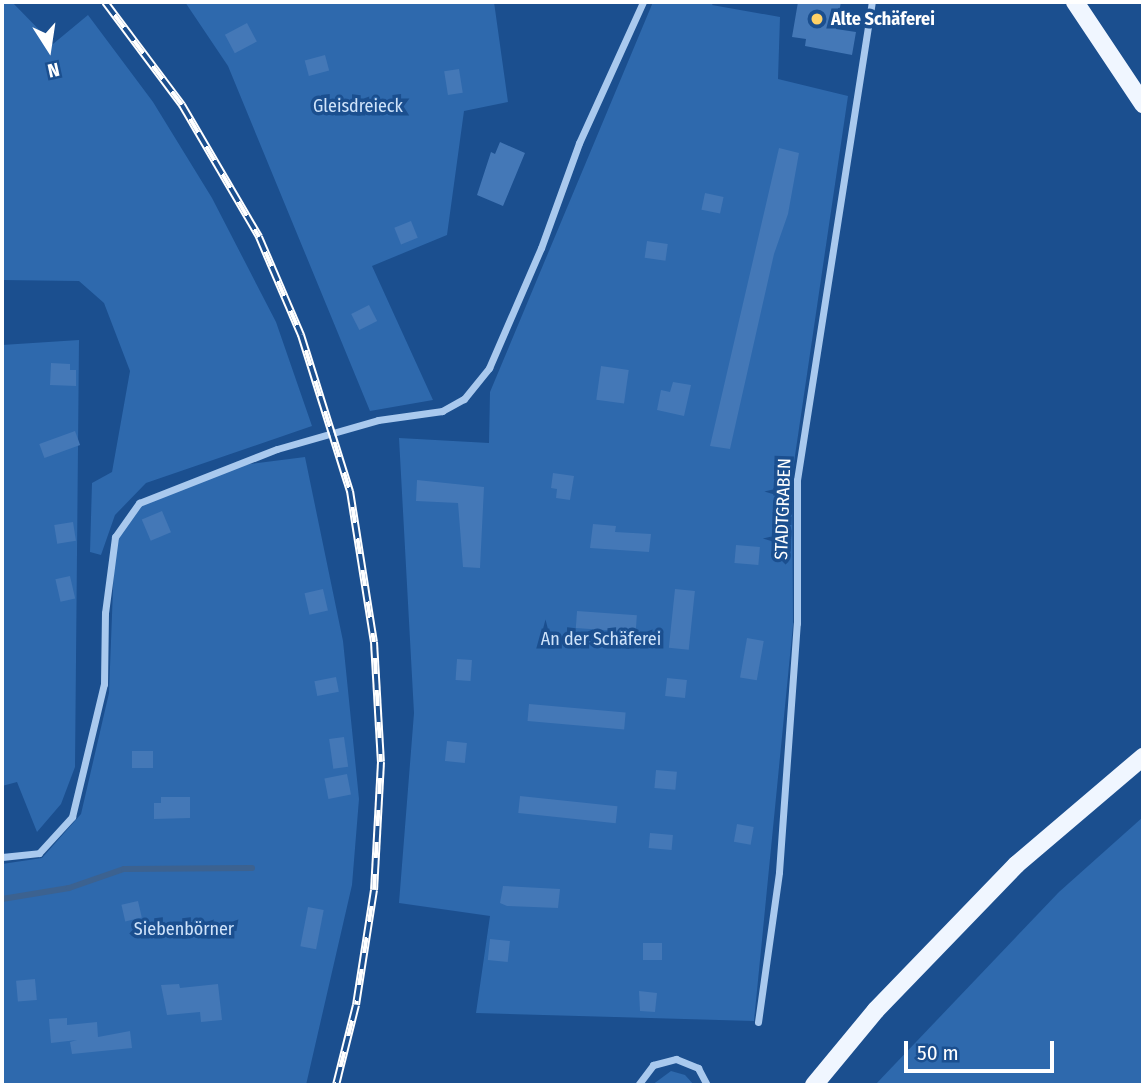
<!DOCTYPE html>
<html>
<head>
<meta charset="utf-8">
<style>
  body { margin:0 }
  #map { position:relative; width:1145px; height:1087px; overflow:hidden; background:#1b4f8f; font-family:"Fira Sans Condensed",sans-serif }
  div>[style] { position:absolute }
  [style*='--x'] { left:calc(var(--x)*1px); top:calc(var(--y)*1px); width:calc(var(--w)*1px); rotate:calc(var(--a)*1deg) }
  .green>* { inset:0; background:#2e69ad }
  .stream>* { height:6px; margin:-3px; padding:0 3px; transform-origin:3px; border-radius:3px; background:#3c6290 }
  .building>* { inset:0; background:#4478b7; transform-origin:0 0 }
  .minor>* { height:7px; margin:-3.5px; padding:0 3.5px; transform-origin:3.5px; border-radius:3.5px; background:#a9c9ee }
  .primary>* { height:18px; margin:-9px; padding:0 9px; transform-origin:9px; border-radius:9px; background:#f0f6ff }
  .rail>* { height:8px; margin-top:-4px; transform-origin:0; background:repeating-linear-gradient(90deg,#1b4f8f 0 16px,#fff 0 32px); box-sizing:border-box; border-block:2px solid #fff }
  .dots>* { width:19px; height:19px; translate:-50% -50%; box-sizing:border-box; border:4px solid #1b4f8f; border-radius:50% }
  span { translate:-50% -50%; white-space:nowrap; text-align:center; line-height:1.15; -webkit-text-stroke:7px #1b4f8f; paint-order:stroke }
  .poi-label { font-size:18px; color:#fff; font-weight:700 }
  .left { translate:0 -50%; text-align:left }
  .park-label { font-size:18px; color:#cfe3fa }
  .street-label { font-size:18px; color:#fff }
  .frame { position:absolute; inset:0; border:4px solid #fff; pointer-events:none }
  .north { position:absolute; left:14px; top:14px; width:70px; height:70px; -webkit-text-stroke:5px #1b4f8f; paint-order:stroke; rotate:168deg; font-size:19px; font-weight:700; line-height:28px; text-align:center; color:#fff }
  .north::after { content:''; display:block; margin:auto; width:24px; height:32px; background:#fff; clip-path:polygon(50% 0,100% 100%,50% 72%,0 100%) }
  .scale { position:absolute; left:904px; top:1041px; width:150px; height:32px; box-sizing:border-box; border:4px solid #fff; border-top:0; padding-left:9px; font-size:21px; line-height:24px; white-space:nowrap; color:#fff; -webkit-text-stroke:5px #1b4f8f; paint-order:stroke }
</style>
</head>
<body>
<div id="map">
  <div class="green">
    <div style="clip-path:polygon(2px 2px,12px 2px,53px 44px,88px 15px,153px 102px,212px 198px,276px 322px,312px 426px,146px 483px,115px 515px,101px 555px,90px 552px,92px 483px,112px 472px,130px 371px,104px 303px,79px 281px,2px 280px)"></div>
    <div style="clip-path:polygon(185px 2px,494px 2px,508px 102px,464px 111px,447px 235px,372px 266px,433px 400px,370px 411px,228px 66px)"></div>
    <div style="clip-path:polygon(653px 2px,714px 2px,712px 5px,780px 17px,778px 79px,848px 96px,792px 476px,793px 625px,754px 1021px,476px 1013px,490px 916px,399px 903px,414px 713px,399px 438px,489px 443px,490px 392px)"></div>
    <div style="clip-path:polygon(79px 340px,75px 767px,61px 804px,37px 832px,17px 782px,2px 786px,2px 345px)"></div>
    <div style="clip-path:polygon(305px 457px,343px 641px,359px 799px,352px 885px,306px 1085px,2px 1085px,2px 864px,42px 858px,81px 814px,109px 693px,115px 537px,139px 504px,226px 467px)"></div>
    <div style="clip-path:polygon(1143px 817px,1143px 1085px,875px 1085px,1059px 892px)"></div>
    <div style="clip-path:polygon(671px 1071px,685px 1075px,694px 1085px,652px 1085px)"></div>
  </div>
  <div class="stream">
    <div style="--x:2;--y:899;--w:68;--a:-9.3"></div>
    <div style="--x:69;--y:888;--w:58;--a:-19.1"></div>
    <div style="--x:124;--y:869;--w:128;--a:-0.4"></div>
  </div>
  <div class="building">
    <div style="clip-path:polygon(798px 2px,841px 2px,836px 29px,856px 32px,852px 55px,805px 46px,806px 39px,792px 37px)"></div>
    <div style="left:247px;top:23px;width:21px;height:25px;rotate:62deg"></div>
    <div style="left:325px;top:55px;width:16px;height:21px;rotate:75deg"></div>
    <div style="left:459px;top:69px;width:24px;height:15px;rotate:81deg"></div>
    <div style="clip-path:polygon(500px 142px,525px 153px,503px 206px,477px 195px,491px 152px,495px 154px)"></div>
    <div style="clip-path:polygon(779px 148px,799px 153px,788px 214px,774px 254px,730px 449px,710px 446px)"></div>
    <div style="left:705px;top:193px;width:19px;height:17px;rotate:12deg"></div>
    <div style="left:411px;top:221px;width:18px;height:18px;rotate:68deg"></div>
    <div style="left:647px;top:241px;width:21px;height:17px;rotate:8deg"></div>
    <div style="left:369px;top:305px;width:18px;height:20px;rotate:63deg"></div>
    <div style="clip-path:polygon(51px 363px,70px 364px,70px 370px,76px 370px,76px 386px,50px 385px)"></div>
    <div style="left:601px;top:366px;width:28px;height:34px;rotate:8deg"></div>
    <div style="clip-path:polygon(673px 382px,691px 385px,684px 416px,657px 410px,661px 390px,670px 392px)"></div>
    <div style="left:75px;top:431px;width:15px;height:38px;rotate:70deg"></div>
    <div style="clip-path:polygon(553px 473px,574px 476px,570px 500px,556px 498px,557px 489px,551px 488px)"></div>
    <div style="clip-path:polygon(417px 480px,484px 487px,480px 568px,463px 567px,458px 503px,416px 501px)"></div>
    <div style="left:162px;top:511px;width:23px;height:22px;rotate:67deg"></div>
    <div style="left:73px;top:522px;width:19px;height:19px;rotate:81deg"></div>
    <div style="clip-path:polygon(593px 524px,616px 526px,615px 532px,651px 534px,649px 552px,590px 548px)"></div>
    <div style="left:736px;top:545px;width:24px;height:18px;rotate:5deg"></div>
    <div style="left:70px;top:576px;width:23px;height:15px;rotate:77deg"></div>
    <div style="left:323px;top:589px;width:22px;height:19px;rotate:77deg"></div>
    <div style="left:675px;top:589px;width:20px;height:59px;rotate:6deg"></div>
    <div style="left:577px;top:611px;width:60px;height:17px;rotate:4deg"></div>
    <div style="left:747px;top:638px;width:17px;height:40px;rotate:10deg"></div>
    <div style="left:457px;top:659px;width:15px;height:21px;rotate:4deg"></div>
    <div style="left:336px;top:677px;width:15px;height:22px;rotate:79deg"></div>
    <div style="left:667px;top:678px;width:20px;height:18px;rotate:6deg"></div>
    <div style="left:529px;top:704px;width:97px;height:17px;rotate:5deg"></div>
    <div style="left:344px;top:737px;width:30px;height:15px;rotate:82deg"></div>
    <div style="left:447px;top:741px;width:20px;height:20px;rotate:6deg"></div>
    <div style="left:132px;top:751px;width:21px;height:17px"></div>
    <div style="left:656px;top:770px;width:21px;height:18px;rotate:5deg"></div>
    <div style="left:347px;top:774px;width:21px;height:23px;rotate:79deg"></div>
    <div style="left:520px;top:796px;width:98px;height:17px;rotate:6deg"></div>
    <div style="clip-path:polygon(161px 797px,190px 797px,190px 818px,154px 819px,154px 803px,161px 803px)"></div>
    <div style="left:737px;top:824px;width:17px;height:18px;rotate:10deg"></div>
    <div style="left:650px;top:833px;width:23px;height:15px;rotate:5deg"></div>
    <div style="clip-path:polygon(503px 886px,560px 889px,558px 908px,507px 906px,500px 903px)"></div>
    <div style="left:138px;top:901px;width:17px;height:17px;rotate:77deg"></div>
    <div style="left:308px;top:907px;width:16px;height:40px;rotate:11deg"></div>
    <div style="left:490px;top:939px;width:20px;height:21px;rotate:6deg"></div>
    <div style="left:643px;top:943px;width:19px;height:17px"></div>
    <div style="left:35px;top:979px;width:21px;height:19px;rotate:85deg"></div>
    <div style="clip-path:polygon(179px 984px,180px 988px,218px 984px,222px 1020px,201px 1022px,200px 1012px,167px 1015px,161px 985px)"></div>
    <div style="clip-path:polygon(639px 991px,657px 993px,655px 1012px,640px 1011px)"></div>
    <div style="clip-path:polygon(67px 1018px,67px 1025px,97px 1022px,98px 1037px,130px 1031px,132px 1048px,72px 1054px,70px 1042px,77px 1040px,51px 1043px,49px 1019px)"></div>
  </div>
  <div class="minor">
    <div style="--x:2;--y:857;--w:37;--a:-6"></div>
    <div style="--x:39;--y:853;--w:49;--a:-47.5"></div>
    <div style="--x:72;--y:817;--w:137;--a:-76.5"></div>
    <div style="--x:104;--y:684;--w:71;--a:-89.2"></div>
    <div style="--x:105;--y:613;--w:77;--a:-82.5"></div>
    <div style="--x:115;--y:537;--w:42;--a:-54.8"></div>
    <div style="--x:139;--y:503;--w:148;--a:-21.4"></div>
    <div style="--x:277;--y:449;--w:105;--a:-16"></div>
    <div style="--x:378;--y:420;--w:65;--a:-8"></div>
    <div style="--x:442;--y:411;--w:25;--a:-29"></div>
    <div style="--x:464;--y:399;--w:40;--a:-51"></div>
    <div style="--x:489;--y:368;--w:131;--a:-66.6"></div>
    <div style="--x:541;--y:248;--w:112;--a:-70.1"></div>
    <div style="--x:579;--y:143;--w:155;--a:-65.6"></div>
    <div style="--x:758;--y:1022;--w:151;--a:-82"></div>
    <div style="--x:779;--y:872;--w:250;--a:-85.9"></div>
    <div style="--x:797;--y:623;--w:143;--a:-90"></div>
    <div style="--x:797;--y:480;--w:484;--a:-81.1"></div>
    <div style="--x:638;--y:1085;--w:25;--a:-53"></div>
    <div style="--x:653;--y:1065;--w:24;--a:-15"></div>
    <div style="--x:676;--y:1059;--w:24;--a:22"></div>
    <div style="--x:698;--y:1068;--w:19;--a:62"></div>
  </div>
  <div class="primary">
    <div style="--x:1075;--y:2;--w:123;--a:56.3"></div>
    <div style="--x:814;--y:1085;--w:97;--a:-50.4"></div>
    <div style="--x:876;--y:1010;--w:202;--a:-46"></div>
    <div style="--x:1016;--y:865;--w:167;--a:-40.4"></div>
  </div>
  <div class="rail">
    <div style="--x:105;--y:2;--w:129;--a:53.2"></div>
    <div style="--x:182;--y:105;--w:153;--a:59.7"></div>
    <div style="--x:259;--y:237;--w:107;--a:66.8"></div>
    <div style="--x:301;--y:335;--w:164;--a:72.6"></div>
    <div style="--x:350;--y:491;--w:153;--a:81"></div>
    <div style="--x:374;--y:642;--w:120;--a:86.7"></div>
    <div style="--x:381;--y:762;--w:128;--a:93.1"></div>
    <div style="--x:374;--y:890;--w:116;--a:98.9"></div>
    <div style="--x:356;--y:1005;--w:82;--a:104"></div>
  </div>
  <div class="dots">
    <div style="left:817px;top:19px;background:#ffd166"></div>
  </div>
  <div class="poi-label">
    <span class="left" style="left:831px;top:19px">Alte Schäferei</span>
  </div>
  <div class="park-label">
    <span style="left:358px;top:106px">Gleisdreieck</span>
    <span style="left:601px;top:639px">An der Schäferei</span>
    <span style="left:184px;top:929px">Siebenbörner</span>
  </div>
  <div class="street-label">
    <span style="left:783px;top:509px;rotate:-88deg">STADTGRABEN</span>
  </div>
  <div class="frame"></div>
  <div class="north">N</div>
  <div class="scale">50 m</div>
</div>
</body>
</html>
